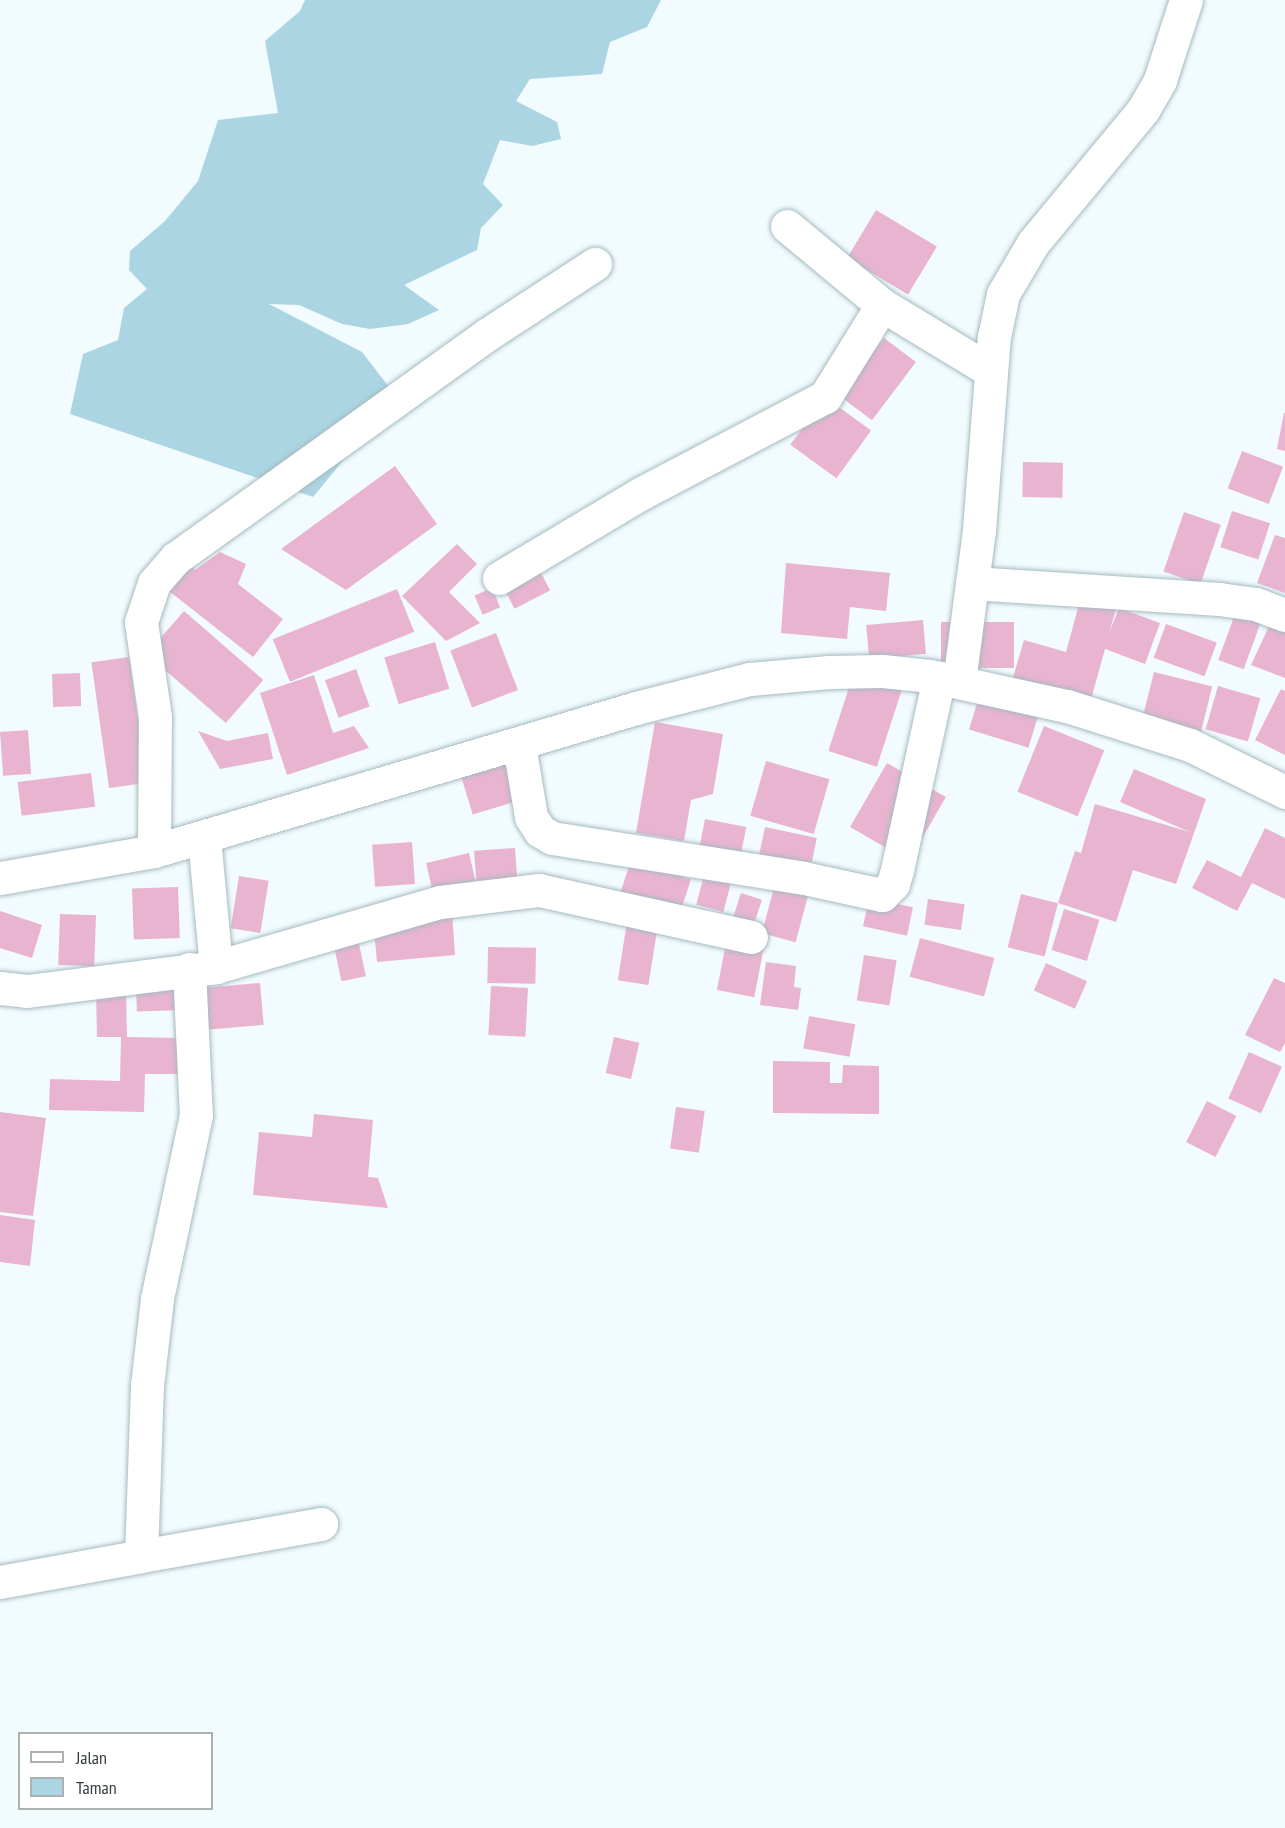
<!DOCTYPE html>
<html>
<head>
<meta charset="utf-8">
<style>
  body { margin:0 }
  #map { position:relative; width:1285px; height:1828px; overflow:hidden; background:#f2fbfe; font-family:"PT Sans Narrow",sans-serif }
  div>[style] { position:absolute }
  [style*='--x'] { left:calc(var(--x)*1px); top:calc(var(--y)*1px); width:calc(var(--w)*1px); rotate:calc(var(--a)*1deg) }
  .green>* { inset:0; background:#abd5e2 }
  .building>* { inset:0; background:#e8b4d0; transform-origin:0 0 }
  .roads { filter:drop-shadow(0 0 2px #a5bac0) drop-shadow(0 0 2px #a5bac0) }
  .minor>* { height:33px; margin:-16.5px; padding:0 16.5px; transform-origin:16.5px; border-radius:16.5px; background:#fff }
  span { translate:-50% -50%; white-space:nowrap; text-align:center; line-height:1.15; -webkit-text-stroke:4.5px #fff; paint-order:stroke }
  .legend { position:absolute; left:18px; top:1732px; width:195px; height:78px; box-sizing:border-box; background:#fff; border:2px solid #adb1b2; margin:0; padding:8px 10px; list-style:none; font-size:18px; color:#333c3f }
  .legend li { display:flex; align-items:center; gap:12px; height:30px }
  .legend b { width:30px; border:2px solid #adb1b2 }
</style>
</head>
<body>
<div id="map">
  <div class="green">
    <div style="clip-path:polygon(305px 0,661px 0,647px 27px,610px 42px,602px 74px,530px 79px,516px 101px,557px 122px,561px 139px,532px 146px,500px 140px,483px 184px,503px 205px,481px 228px,477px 250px,404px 285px,439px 310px,408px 324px,370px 329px,342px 324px,299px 305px,269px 304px,362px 352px,396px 396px,313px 497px,70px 414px,83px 354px,118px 340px,124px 308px,147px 289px,129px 270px,130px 251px,165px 221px,198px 181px,218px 120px,278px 113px,265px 41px,300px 11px)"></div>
  </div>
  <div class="building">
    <div style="left:876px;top:210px;width:71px;height:56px;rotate:31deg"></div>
    <div style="left:884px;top:338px;width:40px;height:73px;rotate:37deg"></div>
    <div style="left:825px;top:397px;width:57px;height:59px;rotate:36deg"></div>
    <div style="clip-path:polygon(1284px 413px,1285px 413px,1285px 451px,1277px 449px)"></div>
    <div style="left:1242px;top:451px;width:44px;height:40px;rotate:21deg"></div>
    <div style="left:1023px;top:462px;width:40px;height:35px;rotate:1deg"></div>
    <div style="clip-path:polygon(395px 466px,437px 524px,346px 590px,281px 549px)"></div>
    <div style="left:1232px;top:511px;width:40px;height:38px;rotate:18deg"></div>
    <div style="left:1184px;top:512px;width:39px;height:63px;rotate:19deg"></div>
    <div style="clip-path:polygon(1275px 535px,1285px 538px,1285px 593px,1257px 583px)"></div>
    <div style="clip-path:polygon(457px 544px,477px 564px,449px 592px,480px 623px,446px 641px,402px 596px)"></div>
    <div style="clip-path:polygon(220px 552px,246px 564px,238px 584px,283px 619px,253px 657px,160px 584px,184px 555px,195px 570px)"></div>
    <div style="left:536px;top:563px;width:31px;height:40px;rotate:63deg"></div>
    <div style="clip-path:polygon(786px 563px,890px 573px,886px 611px,850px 607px,847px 639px,781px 633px)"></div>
    <div style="left:492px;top:588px;width:21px;height:19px;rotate:67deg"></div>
    <div style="left:397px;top:589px;width:46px;height:134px;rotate:68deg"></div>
    <div style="clip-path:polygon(1081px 597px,1117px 606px,1109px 633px,1119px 608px,1160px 623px,1145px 664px,1105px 649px,1090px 703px,1012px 681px,1024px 640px,1066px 652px)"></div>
    <div style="left:184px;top:611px;width:105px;height:57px;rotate:41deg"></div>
    <div style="left:1235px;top:614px;width:27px;height:49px;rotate:20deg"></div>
    <div style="left:923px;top:620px;width:34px;height:57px;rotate:85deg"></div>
    <div style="left:941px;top:622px;width:73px;height:46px"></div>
    <div style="clip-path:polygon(1271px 622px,1285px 628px,1285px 678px,1251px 665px)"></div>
    <div style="left:1166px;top:624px;width:54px;height:36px;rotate:20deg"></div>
    <div style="left:496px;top:633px;width:61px;height:49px;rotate:69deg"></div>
    <div style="left:435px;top:642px;width:49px;height:53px;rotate:73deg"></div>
    <div style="left:129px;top:657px;width:127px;height:38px;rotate:82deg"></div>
    <div style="left:356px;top:669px;width:40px;height:33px;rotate:70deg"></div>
    <div style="left:854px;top:672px;width:51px;height:83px;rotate:18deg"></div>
    <div style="left:1154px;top:672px;width:60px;height:49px;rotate:14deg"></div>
    <div style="left:80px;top:673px;width:33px;height:28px;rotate:88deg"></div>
    <div style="clip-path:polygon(314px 675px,333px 733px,354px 726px,369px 748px,287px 775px,260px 693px)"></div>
    <div style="left:1218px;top:686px;width:44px;height:45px;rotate:16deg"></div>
    <div style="clip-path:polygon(1281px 689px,1285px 691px,1285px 755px,1255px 740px)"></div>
    <div style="left:979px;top:697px;width:62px;height:34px;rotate:17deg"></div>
    <div style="clip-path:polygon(655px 722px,723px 734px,713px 794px,691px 800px,684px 841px,636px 833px)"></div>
    <div style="left:1044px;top:726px;width:65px;height:71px;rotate:22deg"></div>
    <div style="left:28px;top:730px;width:44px;height:28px;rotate:86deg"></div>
    <div style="clip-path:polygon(198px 731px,227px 741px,268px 733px,273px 759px,220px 769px)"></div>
    <div style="left:514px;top:758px;width:42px;height:56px;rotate:73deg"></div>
    <div style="left:766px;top:761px;width:66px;height:57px;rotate:16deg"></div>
    <div style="left:887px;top:763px;width:68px;height:74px;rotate:30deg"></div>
    <div style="clip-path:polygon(1134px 769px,1206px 799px,1176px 884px,1133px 870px,1116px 922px,1058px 903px,1075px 851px,1081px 853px,1095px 804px,1190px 832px,1120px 802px)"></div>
    <div style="left:91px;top:773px;width:34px;height:74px;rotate:83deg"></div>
    <div style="left:705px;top:819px;width:42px;height:30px;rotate:11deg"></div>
    <div style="left:765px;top:827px;width:53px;height:34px;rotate:12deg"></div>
    <div style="clip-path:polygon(1265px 828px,1285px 838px,1285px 899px,1252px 883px,1237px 911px,1192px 888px,1207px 860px,1241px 877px)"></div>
    <div style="left:412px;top:842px;width:42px;height:40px;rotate:86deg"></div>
    <div style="left:515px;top:848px;width:30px;height:41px;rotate:86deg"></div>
    <div style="left:469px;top:853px;width:39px;height:44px;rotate:77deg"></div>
    <div style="left:631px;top:860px;width:63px;height:43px;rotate:18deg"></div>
    <div style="left:705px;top:872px;width:28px;height:34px;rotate:15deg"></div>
    <div style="left:239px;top:876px;width:30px;height:53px;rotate:9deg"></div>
    <div style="left:775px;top:884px;width:35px;height:51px;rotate:15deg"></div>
    <div style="left:178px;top:887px;width:51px;height:46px;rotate:88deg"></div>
    <div style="left:741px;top:893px;width:22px;height:26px;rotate:18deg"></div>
    <div style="left:1021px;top:894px;width:38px;height:55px;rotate:14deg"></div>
    <div style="left:869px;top:898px;width:45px;height:29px;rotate:12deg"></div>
    <div style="left:928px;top:899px;width:37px;height:26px;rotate:8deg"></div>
    <div style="left:1064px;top:909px;width:37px;height:43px;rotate:17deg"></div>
    <div style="clip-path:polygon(0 911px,42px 925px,32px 958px,0 948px)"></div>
    <div style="clip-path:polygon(452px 911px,455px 955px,377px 962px,374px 930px)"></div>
    <div style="left:60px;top:914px;width:36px;height:51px;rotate:2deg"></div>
    <div style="left:627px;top:922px;width:31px;height:59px;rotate:9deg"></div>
    <div style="left:727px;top:938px;width:38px;height:53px;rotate:11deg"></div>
    <div style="left:920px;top:938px;width:77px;height:40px;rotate:15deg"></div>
    <div style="left:358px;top:939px;width:38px;height:25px;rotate:78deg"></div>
    <div style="left:488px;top:947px;width:48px;height:36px;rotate:1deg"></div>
    <div style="left:864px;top:955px;width:33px;height:46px;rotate:9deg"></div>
    <div style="clip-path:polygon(766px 962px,796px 966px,794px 987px,801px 988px,798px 1010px,760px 1005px)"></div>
    <div style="left:1046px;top:963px;width:45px;height:30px;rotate:24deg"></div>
    <div style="clip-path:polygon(1274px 978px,1285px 983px,1285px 1043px,1280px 1052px,1245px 1035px)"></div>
    <div style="left:260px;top:983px;width:42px;height:63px;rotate:85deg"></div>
    <div style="left:181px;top:985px;width:25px;height:45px;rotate:88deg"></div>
    <div style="left:491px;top:986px;width:37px;height:49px;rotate:3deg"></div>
    <div style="clip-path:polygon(126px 990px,127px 1037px,181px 1038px,181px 1074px,145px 1074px,144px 1112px,49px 1110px,50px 1079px,120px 1081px,121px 1037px,97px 1037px,96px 991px)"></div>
    <div style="left:809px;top:1016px;width:47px;height:33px;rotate:10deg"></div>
    <div style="left:614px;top:1037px;width:26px;height:37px;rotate:13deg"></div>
    <div style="left:1249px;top:1052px;width:36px;height:51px;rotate:24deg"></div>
    <div style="clip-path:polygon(773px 1061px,830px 1062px,830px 1083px,842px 1083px,843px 1065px,879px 1066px,879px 1114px,773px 1113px)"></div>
    <div style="left:1207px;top:1101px;width:33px;height:46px;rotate:27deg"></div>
    <div style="left:676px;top:1107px;width:29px;height:42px;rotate:8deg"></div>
    <div style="clip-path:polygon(0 1112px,46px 1118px,33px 1216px,0 1212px)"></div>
    <div style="clip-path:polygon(314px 1114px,373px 1120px,368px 1177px,378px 1178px,388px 1208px,253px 1195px,259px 1132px,312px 1137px)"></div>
    <div style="clip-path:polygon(0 1215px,35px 1220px,30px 1266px,0 1262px)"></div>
  </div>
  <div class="roads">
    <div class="minor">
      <div style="--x:787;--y:226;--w:124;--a:39.7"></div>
      <div style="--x:882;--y:305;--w:127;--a:31.2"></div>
      <div style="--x:499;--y:578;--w:164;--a:-30.8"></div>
      <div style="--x:640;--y:494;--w:209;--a:-27.7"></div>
      <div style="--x:825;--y:397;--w:108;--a:-58.2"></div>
      <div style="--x:972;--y:583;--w:248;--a:3.7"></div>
      <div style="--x:1219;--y:599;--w:37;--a:8"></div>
      <div style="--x:1256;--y:604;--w:31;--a:21"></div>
      <div style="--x:959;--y:682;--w:153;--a:-82.5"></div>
      <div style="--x:979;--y:530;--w:194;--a:-85.6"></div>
      <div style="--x:994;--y:337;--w:44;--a:-78.2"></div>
      <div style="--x:1003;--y:294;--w:59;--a:-59.5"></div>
      <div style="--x:1033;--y:243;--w:173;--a:-50.4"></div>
      <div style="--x:1143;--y:110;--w:34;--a:-60"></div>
      <div style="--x:1160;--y:80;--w:84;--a:-72"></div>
      <div style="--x:519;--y:745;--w:73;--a:80.5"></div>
      <div style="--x:531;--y:817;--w:17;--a:57"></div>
      <div style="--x:540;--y:831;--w:14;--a:30"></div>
      <div style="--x:552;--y:838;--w:255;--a:9"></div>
      <div style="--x:804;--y:878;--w:80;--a:12.3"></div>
      <div style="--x:882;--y:895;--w:16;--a:-45"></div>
      <div style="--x:893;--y:884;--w:15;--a:-74"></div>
      <div style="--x:897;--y:870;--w:197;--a:-77.7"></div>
      <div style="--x:154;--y:851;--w:134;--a:-89.6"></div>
      <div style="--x:155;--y:717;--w:96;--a:-98.4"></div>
      <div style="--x:141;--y:622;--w:41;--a:-71.6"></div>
      <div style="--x:154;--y:583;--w:33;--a:-49"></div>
      <div style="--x:176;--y:558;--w:384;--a:-35.7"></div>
      <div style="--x:488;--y:334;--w:128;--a:-33.2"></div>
      <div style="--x:0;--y:878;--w:156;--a:-9.9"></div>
      <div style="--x:154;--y:851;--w:503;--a:-16.52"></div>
      <div style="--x:636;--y:708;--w:118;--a:-14.3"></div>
      <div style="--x:750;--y:679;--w:79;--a:-5.1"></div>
      <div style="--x:829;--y:672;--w:53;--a:-1.1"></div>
      <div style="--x:882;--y:671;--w:48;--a:5.9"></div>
      <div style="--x:930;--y:676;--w:140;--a:12.4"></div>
      <div style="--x:1067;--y:706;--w:129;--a:17.6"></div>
      <div style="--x:1190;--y:745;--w:106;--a:26.3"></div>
      <div style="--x:216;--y:967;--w:233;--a:-16.2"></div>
      <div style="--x:440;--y:902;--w:100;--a:-6.9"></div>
      <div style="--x:539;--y:890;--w:217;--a:12.5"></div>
      <div style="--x:189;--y:969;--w:146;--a:87.3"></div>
      <div style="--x:196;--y:1115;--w:188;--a:102"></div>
      <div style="--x:157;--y:1299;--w:87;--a:96.6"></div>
      <div style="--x:147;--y:1385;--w:171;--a:92"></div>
      <div style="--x:141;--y:1556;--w:183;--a:-10.1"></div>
      <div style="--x:0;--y:988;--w:27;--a:6"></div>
      <div style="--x:27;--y:991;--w:191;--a:-7.2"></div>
      <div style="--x:216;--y:967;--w:131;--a:-95.3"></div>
      <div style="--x:0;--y:1582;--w:143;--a:-10.4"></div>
    </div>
  </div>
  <ul class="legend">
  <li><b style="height:8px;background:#fff"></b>Jalan</li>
  <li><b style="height:16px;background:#abd5e2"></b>Taman</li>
  </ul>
</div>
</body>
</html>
